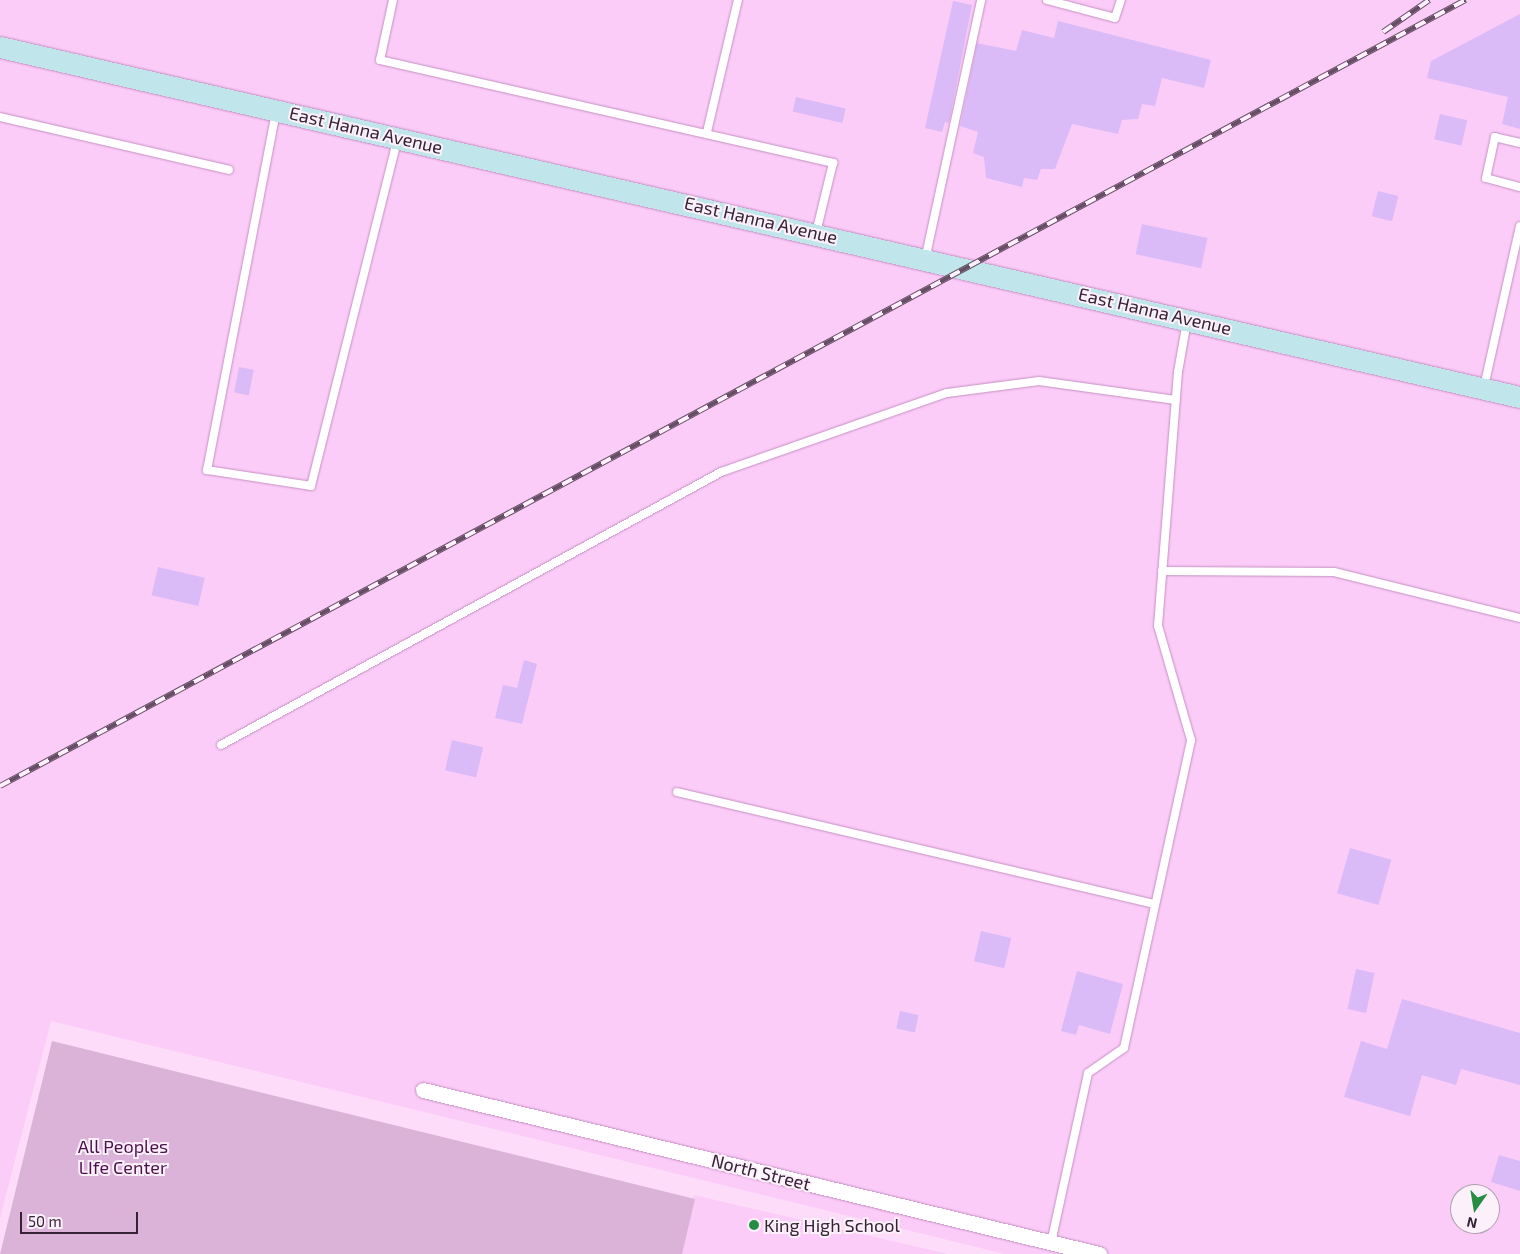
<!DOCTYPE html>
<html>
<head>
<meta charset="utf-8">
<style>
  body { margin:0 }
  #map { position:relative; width:1520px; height:1254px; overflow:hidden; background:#fddcfa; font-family:"Exo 2",sans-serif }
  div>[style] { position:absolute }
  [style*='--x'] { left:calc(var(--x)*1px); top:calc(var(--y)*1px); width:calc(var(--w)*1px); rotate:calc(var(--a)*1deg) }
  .built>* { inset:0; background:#fcccf9 }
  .green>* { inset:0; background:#dbb3d8 }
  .building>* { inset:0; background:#dbbbf7; transform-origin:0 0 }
  .roads { filter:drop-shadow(0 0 1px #c490c1) drop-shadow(0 0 1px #c490c1) }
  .lane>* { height:8px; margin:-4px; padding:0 4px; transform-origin:4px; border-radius:4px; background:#fff }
  .street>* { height:15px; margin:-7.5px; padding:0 7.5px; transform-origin:7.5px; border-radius:7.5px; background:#fff }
  .secondary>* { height:21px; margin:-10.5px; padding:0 10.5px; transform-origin:10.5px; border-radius:10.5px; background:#c0e5ea }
  .rail>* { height:5.5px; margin-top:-2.75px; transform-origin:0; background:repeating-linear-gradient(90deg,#fcf1fb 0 11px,#664f65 0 22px); box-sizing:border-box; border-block:1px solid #664f65 }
  .dots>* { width:14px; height:14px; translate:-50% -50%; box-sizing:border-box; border:2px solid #fcf1fb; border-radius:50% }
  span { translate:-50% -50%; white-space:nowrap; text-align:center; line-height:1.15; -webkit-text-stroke:4px #fcf1fb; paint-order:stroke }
  .street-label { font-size:18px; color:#362235 }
  .park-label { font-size:18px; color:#4d104c }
  .poi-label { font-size:18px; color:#362235 }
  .left { translate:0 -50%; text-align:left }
  .north { position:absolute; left:1450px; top:1184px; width:50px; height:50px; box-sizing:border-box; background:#fcf1fb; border:1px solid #ad9eac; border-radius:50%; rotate:193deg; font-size:14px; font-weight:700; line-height:20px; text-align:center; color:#362235 }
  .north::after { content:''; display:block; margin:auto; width:18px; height:22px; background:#268d43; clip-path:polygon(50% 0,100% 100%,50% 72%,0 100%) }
  .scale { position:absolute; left:20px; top:1212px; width:118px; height:22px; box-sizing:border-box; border:2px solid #362235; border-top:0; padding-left:6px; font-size:15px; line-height:18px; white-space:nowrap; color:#362235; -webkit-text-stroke:4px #fcf1fb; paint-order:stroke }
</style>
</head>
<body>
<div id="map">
  <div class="built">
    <div style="clip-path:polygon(evenodd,0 0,1520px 0,1520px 1254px,1005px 1254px,51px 1021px,0 1218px,0 0,1460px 1194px,1490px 1194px,1490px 1224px,1460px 1224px,1460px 1194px)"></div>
    <div style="clip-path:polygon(694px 1195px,948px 1254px,681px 1254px)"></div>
  </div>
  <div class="green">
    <div style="clip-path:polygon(52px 1041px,695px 1199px,682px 1254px,0 1254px)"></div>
  </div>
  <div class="building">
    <div style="clip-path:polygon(953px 1px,972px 5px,949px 123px,945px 122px,942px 132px,925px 128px)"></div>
    <div style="clip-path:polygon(1520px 14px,1520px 129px,1502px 124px,1508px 97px,1427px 78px,1431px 61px)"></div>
    <div style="clip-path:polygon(1058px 21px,1211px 60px,1204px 88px,1162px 78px,1155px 106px,1142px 104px,1138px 119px,1122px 120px,1118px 134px,1072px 124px,1055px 169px,1041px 169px,1037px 180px,1024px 178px,1022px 187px,986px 178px,984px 157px,973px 153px,978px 132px,960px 126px,977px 43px,1016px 51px,1022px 30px,1054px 38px)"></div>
    <div style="left:796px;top:97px;width:51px;height:15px;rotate:13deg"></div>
    <div style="left:1440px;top:114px;width:28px;height:26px;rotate:13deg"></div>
    <div style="left:1378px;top:191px;width:21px;height:26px;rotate:14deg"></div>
    <div style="left:1142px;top:224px;width:67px;height:31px;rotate:12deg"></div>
    <div style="left:239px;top:367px;width:15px;height:26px;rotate:11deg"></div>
    <div style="left:158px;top:567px;width:48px;height:29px;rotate:13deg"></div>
    <div style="clip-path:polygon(524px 660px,537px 664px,522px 724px,495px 718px,503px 685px,517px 688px)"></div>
    <div style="left:452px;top:740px;width:32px;height:31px;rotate:13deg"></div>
    <div style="left:1350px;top:848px;width:43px;height:47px;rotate:16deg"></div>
    <div style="left:981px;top:931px;width:31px;height:31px;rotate:13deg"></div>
    <div style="left:1356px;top:969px;width:19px;height:41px;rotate:12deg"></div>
    <div style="clip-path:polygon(1077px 971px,1123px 984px,1110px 1034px,1079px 1025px,1076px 1035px,1061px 1031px)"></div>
    <div style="clip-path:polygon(1402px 999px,1520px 1033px,1520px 1085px,1461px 1069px,1456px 1085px,1422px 1075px,1410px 1116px,1344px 1097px,1361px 1041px,1387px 1049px)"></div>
    <div style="left:900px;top:1011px;width:19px;height:18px;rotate:12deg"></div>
    <div style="clip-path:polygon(1499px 1155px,1520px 1161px,1520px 1191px,1491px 1182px)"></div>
  </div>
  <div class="roads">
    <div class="lane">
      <div style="--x:393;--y:0;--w:61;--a:102.2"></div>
      <div style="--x:380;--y:60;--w:465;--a:12.8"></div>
      <div style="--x:833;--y:163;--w:72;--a:103.7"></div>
      <div style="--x:1047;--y:0;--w:70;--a:14.8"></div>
      <div style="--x:1115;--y:18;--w:19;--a:-72"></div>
      <div style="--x:276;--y:112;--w:365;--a:100.9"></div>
      <div style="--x:207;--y:470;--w:105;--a:8.7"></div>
      <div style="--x:311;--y:486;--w:356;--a:-76"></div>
      <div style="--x:0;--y:117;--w:235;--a:13"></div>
      <div style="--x:707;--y:132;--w:136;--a:-76.8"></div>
      <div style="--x:1520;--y:143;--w:26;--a:-167"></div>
      <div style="--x:1495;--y:137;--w:42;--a:102.4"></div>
      <div style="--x:1486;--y:178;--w:35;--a:15"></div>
      <div style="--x:925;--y:260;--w:266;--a:-77.8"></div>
      <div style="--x:1484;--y:387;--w:165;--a:-77.4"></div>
      <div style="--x:1162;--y:571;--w:172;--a:0.3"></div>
      <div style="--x:1334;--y:572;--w:192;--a:13.9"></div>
      <div style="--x:221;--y:745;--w:570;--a:-28.63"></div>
      <div style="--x:721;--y:472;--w:239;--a:-19.3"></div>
      <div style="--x:947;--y:393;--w:93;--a:-7.4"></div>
      <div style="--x:1039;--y:381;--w:138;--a:7.9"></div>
      <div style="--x:677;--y:792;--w:489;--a:13.2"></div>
      <div style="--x:1051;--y:1243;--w:174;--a:-77.7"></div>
      <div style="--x:1088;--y:1073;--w:44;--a:-34.8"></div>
      <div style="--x:1124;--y:1048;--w:315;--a:-77.7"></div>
      <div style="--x:1191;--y:740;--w:119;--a:-106.1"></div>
      <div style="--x:1158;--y:626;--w:255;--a:-85.5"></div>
      <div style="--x:1178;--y:372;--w:52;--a:-80"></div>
    </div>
    <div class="street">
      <div style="--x:423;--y:1090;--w:696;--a:13.64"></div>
    </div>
    <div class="secondary">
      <div style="--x:0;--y:47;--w:1560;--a:12.97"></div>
    </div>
  </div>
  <div class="rail">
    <div style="--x:1383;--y:32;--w:56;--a:-34.8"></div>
    <div style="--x:0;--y:786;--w:1663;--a:-28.21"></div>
  </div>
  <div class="dots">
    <div style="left:754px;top:1225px;background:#268d43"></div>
  </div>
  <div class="street-label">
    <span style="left:366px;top:130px;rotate:13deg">East Hanna Avenue</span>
    <span style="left:761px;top:220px;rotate:13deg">East Hanna Avenue</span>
    <span style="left:1155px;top:311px;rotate:13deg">East Hanna Avenue</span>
    <span style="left:761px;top:1172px;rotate:14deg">North Street</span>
  </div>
  <div class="park-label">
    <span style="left:123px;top:1157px">All Peoples<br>LIfe Center</span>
  </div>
  <div class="poi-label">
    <span class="left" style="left:764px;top:1225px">King High School</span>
  </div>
  <div class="north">N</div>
  <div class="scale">50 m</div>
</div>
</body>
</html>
